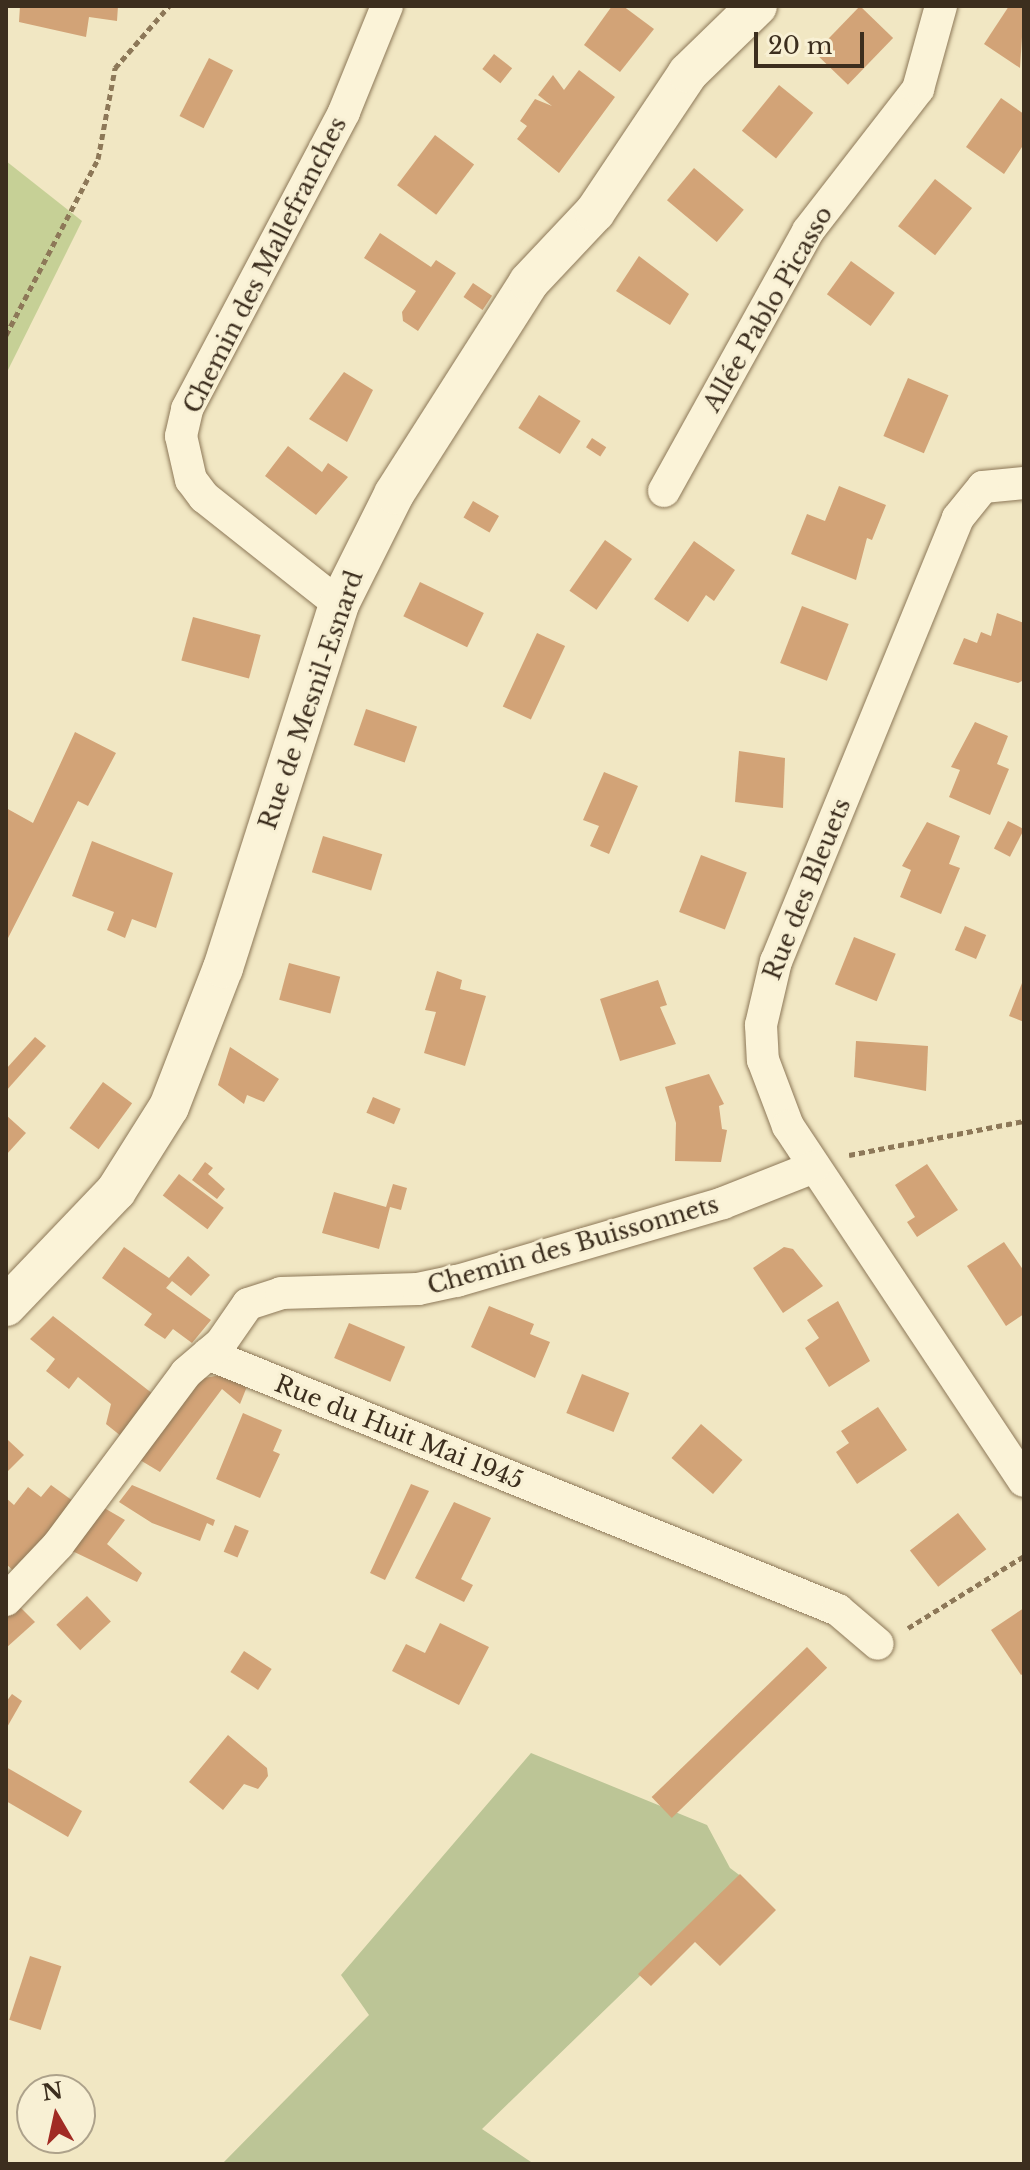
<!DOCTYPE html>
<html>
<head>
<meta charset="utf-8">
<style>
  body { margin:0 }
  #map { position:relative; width:1030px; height:2170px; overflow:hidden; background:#f1e7c3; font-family:"Libre Baskerville",serif }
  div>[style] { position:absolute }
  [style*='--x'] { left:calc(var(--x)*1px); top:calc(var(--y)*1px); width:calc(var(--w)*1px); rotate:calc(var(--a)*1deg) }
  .green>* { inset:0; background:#c6d096 }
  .cemetery>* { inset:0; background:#bcc596 }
  .building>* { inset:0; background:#d2a377; transform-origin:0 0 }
  .path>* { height:5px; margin-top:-2.5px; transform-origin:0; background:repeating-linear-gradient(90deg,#8d7858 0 6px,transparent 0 10px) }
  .roads { filter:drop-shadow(0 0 2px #8d7858) drop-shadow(0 0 2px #8d7858) }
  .minor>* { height:32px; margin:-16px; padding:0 16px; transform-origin:16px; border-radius:16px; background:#fbf3d8 }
  .tertiary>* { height:40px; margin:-20px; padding:0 20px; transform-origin:20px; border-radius:20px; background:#fbf3d8 }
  span { translate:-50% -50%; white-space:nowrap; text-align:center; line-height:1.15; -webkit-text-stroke:6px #f8f0d4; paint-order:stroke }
  .street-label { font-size:24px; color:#3c2e1e }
  .frame { position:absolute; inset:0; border:8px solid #3c2e1e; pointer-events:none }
  .north { position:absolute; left:16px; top:2074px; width:80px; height:80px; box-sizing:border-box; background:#f8f0d4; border:2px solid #ada28b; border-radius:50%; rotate:351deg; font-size:22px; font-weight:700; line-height:32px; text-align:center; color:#3c2e1e }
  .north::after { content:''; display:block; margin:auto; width:28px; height:36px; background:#a12b24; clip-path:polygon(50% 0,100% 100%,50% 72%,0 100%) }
  .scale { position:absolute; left:754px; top:32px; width:110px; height:36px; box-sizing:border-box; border:4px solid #3c2e1e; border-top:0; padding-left:10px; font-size:24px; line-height:28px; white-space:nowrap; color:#3c2e1e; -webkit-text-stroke:6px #f8f0d4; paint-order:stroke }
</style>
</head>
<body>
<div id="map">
  <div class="green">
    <div style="clip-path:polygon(6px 161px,82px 221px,6px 374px)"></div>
  </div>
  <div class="cemetery">
    <div style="clip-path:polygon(531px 1753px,707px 1825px,730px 1868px,742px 1877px,482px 2129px,534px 2164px,222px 2164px,369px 2015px,341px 1975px)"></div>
  </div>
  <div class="building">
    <div style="clip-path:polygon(20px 6px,118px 6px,117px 21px,89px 17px,86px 37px,19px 22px)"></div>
    <div style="clip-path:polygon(612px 6px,623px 6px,654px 29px,620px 72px,584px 45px)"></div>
    <div style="left:860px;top:6px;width:46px;height:65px;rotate:44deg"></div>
    <div style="clip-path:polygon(1009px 6px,1024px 6px,1020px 68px,984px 44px)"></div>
    <div style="left:494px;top:54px;width:23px;height:19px;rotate:38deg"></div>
    <div style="left:209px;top:58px;width:27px;height:65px;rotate:27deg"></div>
    <div style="clip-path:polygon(579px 70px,615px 97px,559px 173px,517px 139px,527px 126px,520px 121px,535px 99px,552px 106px,538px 95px,553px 75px,564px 90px)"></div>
    <div style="left:779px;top:85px;width:44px;height:59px;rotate:39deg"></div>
    <div style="clip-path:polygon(1001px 98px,1024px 114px,1024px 144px,1004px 174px,966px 147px)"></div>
    <div style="left:435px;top:135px;width:49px;height:63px;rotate:37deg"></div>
    <div style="left:694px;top:168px;width:65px;height:42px;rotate:40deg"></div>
    <div style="left:935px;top:179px;width:47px;height:60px;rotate:38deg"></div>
    <div style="clip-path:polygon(380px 233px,431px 267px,436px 260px,456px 273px,418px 331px,403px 321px,402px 312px,416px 291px,364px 258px)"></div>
    <div style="clip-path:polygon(639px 256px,689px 294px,670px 325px,616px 291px)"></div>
    <div style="left:851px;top:261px;width:54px;height:41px;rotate:36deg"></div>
    <div style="left:473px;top:283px;width:23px;height:17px;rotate:34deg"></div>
    <div style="clip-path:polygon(344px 372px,373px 390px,347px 442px,309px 419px)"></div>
    <div style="left:908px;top:378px;width:44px;height:63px;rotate:23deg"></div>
    <div style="left:539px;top:395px;width:49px;height:39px;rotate:32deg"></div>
    <div style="left:592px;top:438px;width:17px;height:11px;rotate:33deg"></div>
    <div style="clip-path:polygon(288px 446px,322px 472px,328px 463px,348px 477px,316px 515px,265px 476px)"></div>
    <div style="clip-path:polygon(839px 486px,886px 505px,872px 540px,867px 538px,856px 580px,791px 554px,807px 514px,825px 521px)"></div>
    <div style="left:473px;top:501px;width:30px;height:19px;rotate:30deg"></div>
    <div style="left:605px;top:540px;width:33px;height:62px;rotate:35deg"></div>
    <div style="clip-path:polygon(694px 541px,735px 570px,714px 601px,706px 595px,688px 622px,654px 599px)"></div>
    <div style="left:420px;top:582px;width:71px;height:38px;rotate:26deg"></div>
    <div style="left:802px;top:606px;width:50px;height:61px;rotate:21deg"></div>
    <div style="clip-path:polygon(997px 613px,1024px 623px,1024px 680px,1018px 683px,953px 664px,964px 638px,977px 643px,981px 632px,991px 636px)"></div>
    <div style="left:193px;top:617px;width:70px;height:45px;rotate:15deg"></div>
    <div style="left:537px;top:633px;width:31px;height:81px;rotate:25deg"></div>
    <div style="left:366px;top:709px;width:54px;height:38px;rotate:19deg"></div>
    <div style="clip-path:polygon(975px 722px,1008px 736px,997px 764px,1009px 769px,990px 815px,949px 797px,960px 770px,951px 767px)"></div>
    <div style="clip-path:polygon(75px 732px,116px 753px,88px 806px,78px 801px,6px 942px,6px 808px,33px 823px)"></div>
    <div style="clip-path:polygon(739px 751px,785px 758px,783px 808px,735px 802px)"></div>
    <div style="clip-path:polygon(604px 772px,638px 786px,609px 854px,590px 846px,599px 826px,583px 820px)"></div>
    <div style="left:1008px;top:821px;width:18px;height:31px;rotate:27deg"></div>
    <div style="clip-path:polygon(927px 822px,960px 836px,949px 864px,960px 868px,941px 914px,900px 897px,911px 870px,902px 866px)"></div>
    <div style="left:323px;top:836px;width:62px;height:38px;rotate:17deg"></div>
    <div style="clip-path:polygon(92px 841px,173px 873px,156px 928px,132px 919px,125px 938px,107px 930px,114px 912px,72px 896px)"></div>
    <div style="left:701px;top:855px;width:49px;height:61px;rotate:21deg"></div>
    <div style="left:965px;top:926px;width:23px;height:26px;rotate:23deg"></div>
    <div style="left:854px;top:937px;width:45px;height:51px;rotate:22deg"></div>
    <div style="left:289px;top:963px;width:53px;height:38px;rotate:15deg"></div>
    <div style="clip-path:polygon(437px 971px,462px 980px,460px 989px,486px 996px,465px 1066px,424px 1053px,436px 1012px,425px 1010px)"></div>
    <div style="clip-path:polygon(1024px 978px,1024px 1022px,1009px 1016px)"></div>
    <div style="clip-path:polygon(658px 980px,667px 1005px,660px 1007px,676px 1044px,620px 1061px,600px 999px)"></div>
    <div style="clip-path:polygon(35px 1037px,46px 1046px,6px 1091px,6px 1069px)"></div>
    <div style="clip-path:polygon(856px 1041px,928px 1046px,926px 1091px,854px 1077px)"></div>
    <div style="clip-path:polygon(230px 1047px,279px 1079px,264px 1102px,247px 1095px,244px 1104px,218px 1085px)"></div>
    <div style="clip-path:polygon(709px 1074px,724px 1104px,719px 1106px,722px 1129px,727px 1130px,721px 1162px,675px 1161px,676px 1123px,665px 1087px)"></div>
    <div style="left:103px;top:1082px;width:36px;height:57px;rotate:36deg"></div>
    <div style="left:373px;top:1097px;width:30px;height:17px;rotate:23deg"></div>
    <div style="clip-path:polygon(6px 1115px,26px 1133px,6px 1155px)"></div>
    <div style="clip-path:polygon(205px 1162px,213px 1168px,208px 1174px,225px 1189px,217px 1199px,192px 1180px)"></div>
    <div style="clip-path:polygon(927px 1164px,958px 1210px,917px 1237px,907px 1222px,915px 1217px,895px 1185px)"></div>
    <div style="left:179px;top:1174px;width:56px;height:27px;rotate:37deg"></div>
    <div style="clip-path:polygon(393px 1184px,407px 1188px,401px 1210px,390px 1207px,379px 1249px,322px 1233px,334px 1192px,386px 1207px)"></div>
    <div style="clip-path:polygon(1004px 1242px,1024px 1271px,1024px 1314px,1006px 1326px,967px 1266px)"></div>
    <div style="clip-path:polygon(124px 1247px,169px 1278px,188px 1256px,210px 1275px,191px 1296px,172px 1281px,166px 1288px,211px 1320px,192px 1343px,173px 1329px,165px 1339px,144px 1325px,152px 1314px,102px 1278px)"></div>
    <div style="clip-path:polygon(784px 1247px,793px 1249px,823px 1286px,783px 1313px,753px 1268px)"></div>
    <div style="clip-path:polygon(838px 1301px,870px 1361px,829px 1387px,805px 1348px,819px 1338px,807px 1320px)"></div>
    <div style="clip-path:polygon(489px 1306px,534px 1324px,530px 1334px,550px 1342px,535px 1378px,471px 1347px)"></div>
    <div style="clip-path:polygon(53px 1316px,153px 1394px,121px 1436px,106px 1424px,111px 1404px,78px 1377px,69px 1389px,46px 1371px,55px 1359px,30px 1339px)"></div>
    <div style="left:349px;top:1323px;width:61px;height:38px;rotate:23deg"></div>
    <div style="clip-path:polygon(226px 1374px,248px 1384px,240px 1404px,222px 1389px,160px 1472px,135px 1457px,199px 1379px)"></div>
    <div style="left:582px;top:1374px;width:51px;height:42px;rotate:22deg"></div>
    <div style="clip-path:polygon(878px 1407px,907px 1450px,857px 1484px,836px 1452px,849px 1443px,841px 1431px)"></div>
    <div style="clip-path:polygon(243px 1413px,282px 1430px,273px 1451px,280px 1454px,260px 1498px,216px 1479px)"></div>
    <div style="left:701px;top:1424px;width:55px;height:45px;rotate:41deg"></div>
    <div style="clip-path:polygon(8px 1440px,24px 1455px,6px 1473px,6px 1443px)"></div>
    <div style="clip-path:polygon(411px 1484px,429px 1491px,385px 1580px,370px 1573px)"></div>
    <div style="clip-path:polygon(51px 1485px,73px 1501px,17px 1574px,6px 1564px,6px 1498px,14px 1505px,28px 1487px,41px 1497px)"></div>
    <div style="clip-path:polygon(132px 1485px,215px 1520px,213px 1526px,207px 1523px,200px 1541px,152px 1523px,119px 1502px)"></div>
    <div style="clip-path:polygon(454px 1502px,491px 1518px,461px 1579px,473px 1585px,464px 1602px,415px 1578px)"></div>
    <div style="clip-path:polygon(99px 1505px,125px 1520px,107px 1544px,142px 1573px,137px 1582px,66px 1548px)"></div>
    <div style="left:958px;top:1513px;width:46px;height:61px;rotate:52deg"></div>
    <div style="left:235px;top:1525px;width:15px;height:29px;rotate:23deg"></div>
    <div style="left:87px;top:1596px;width:35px;height:42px;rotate:47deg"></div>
    <div style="clip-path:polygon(15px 1602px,35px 1622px,6px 1648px,6px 1610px)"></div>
    <div style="clip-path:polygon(1024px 1608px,1024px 1673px,1021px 1675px,991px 1630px)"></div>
    <div style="clip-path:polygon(440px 1623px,489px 1647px,459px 1705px,392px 1671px,406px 1644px,425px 1653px)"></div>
    <div style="left:807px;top:1647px;width:29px;height:216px;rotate:46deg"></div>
    <div style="left:244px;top:1651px;width:33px;height:25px;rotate:33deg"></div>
    <div style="clip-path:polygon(12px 1694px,22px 1701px,6px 1729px,6px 1702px)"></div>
    <div style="clip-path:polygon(228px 1735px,267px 1768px,268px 1776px,258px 1789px,244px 1784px,223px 1810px,189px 1782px)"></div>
    <div style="clip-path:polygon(6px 1767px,82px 1811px,68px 1837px,6px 1801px)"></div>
    <div style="clip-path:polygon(740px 1874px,776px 1910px,720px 1966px,695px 1942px,651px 1986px,638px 1974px)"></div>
    <div style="left:30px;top:1956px;width:33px;height:67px;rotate:18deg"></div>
  </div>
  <div class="path">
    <div style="--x:6;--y:335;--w:199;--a:-62.4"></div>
    <div style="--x:98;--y:159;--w:93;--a:-79.4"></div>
    <div style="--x:115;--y:68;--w:82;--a:-48.9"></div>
    <div style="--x:849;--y:1155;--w:178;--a:-11"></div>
    <div style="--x:908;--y:1628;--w:137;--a:-31.8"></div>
  </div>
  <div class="roads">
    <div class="minor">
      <div style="--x:1024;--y:483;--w:41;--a:174.4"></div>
      <div style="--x:983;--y:487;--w:40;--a:129"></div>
      <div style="--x:958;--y:518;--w:479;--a:112.3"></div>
      <div style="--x:776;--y:961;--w:66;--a:103.2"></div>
      <div style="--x:761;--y:1025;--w:35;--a:87"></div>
      <div style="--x:763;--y:1060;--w:71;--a:69.3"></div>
      <div style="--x:788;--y:1126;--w:426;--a:56.4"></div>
      <div style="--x:664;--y:491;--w:297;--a:-61"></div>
      <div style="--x:808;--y:231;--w:180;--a:-52.2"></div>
      <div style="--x:918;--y:89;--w:86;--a:-74.5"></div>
      <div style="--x:339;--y:604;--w:172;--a:-141.6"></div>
      <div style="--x:204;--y:497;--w:21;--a:-127"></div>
      <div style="--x:191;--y:480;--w:45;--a:-102.8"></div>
      <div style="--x:181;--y:436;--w:28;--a:-77"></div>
      <div style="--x:187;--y:409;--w:336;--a:-62.1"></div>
      <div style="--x:344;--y:112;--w:114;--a:-67.9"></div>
      <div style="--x:208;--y:1354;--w:680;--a:22.11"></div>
      <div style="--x:838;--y:1610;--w:52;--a:40.4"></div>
      <div style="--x:6;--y:1600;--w:76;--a:-46.6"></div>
      <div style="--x:58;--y:1545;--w:214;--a:-53.3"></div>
      <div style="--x:186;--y:1373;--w:46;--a:-40.6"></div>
      <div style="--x:221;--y:1343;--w:47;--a:-55.3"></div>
      <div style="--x:248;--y:1304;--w:35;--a:-18"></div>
      <div style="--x:281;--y:1293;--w:137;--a:-1.7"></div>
      <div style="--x:418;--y:1289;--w:40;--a:-12"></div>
      <div style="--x:457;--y:1281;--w:277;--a:-16.3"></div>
      <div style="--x:723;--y:1203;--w:98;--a:-21.6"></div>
    </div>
    <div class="tertiary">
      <div style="--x:6;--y:1306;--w:159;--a:-46.3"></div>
      <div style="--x:116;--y:1191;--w:99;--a:-57.8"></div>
      <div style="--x:169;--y:1107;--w:149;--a:-68.8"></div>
      <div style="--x:223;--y:968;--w:382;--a:-72.3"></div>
      <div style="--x:339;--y:604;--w:123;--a:-63.4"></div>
      <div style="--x:394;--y:494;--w:251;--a:-57.5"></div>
      <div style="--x:529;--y:282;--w:96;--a:-46.7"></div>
      <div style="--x:595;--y:212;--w:167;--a:-56.2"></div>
      <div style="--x:688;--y:73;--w:96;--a:-44.2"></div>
    </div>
  </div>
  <div class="street-label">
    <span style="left:265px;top:265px;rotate:-63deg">Chemin des Mallefranches</span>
    <span style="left:768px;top:309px;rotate:-60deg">Allée Pablo Picasso</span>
    <span style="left:311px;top:700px;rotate:-71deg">Rue de Mesnil-Esnard</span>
    <span style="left:807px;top:889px;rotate:-68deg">Rue des Bleuets</span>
    <span style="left:573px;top:1245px;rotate:-16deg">Chemin des Buissonnets</span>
    <span style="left:399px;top:1432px;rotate:22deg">Rue du Huit Mai 1945</span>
  </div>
  <div class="frame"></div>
  <div class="north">N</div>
  <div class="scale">20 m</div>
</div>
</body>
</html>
